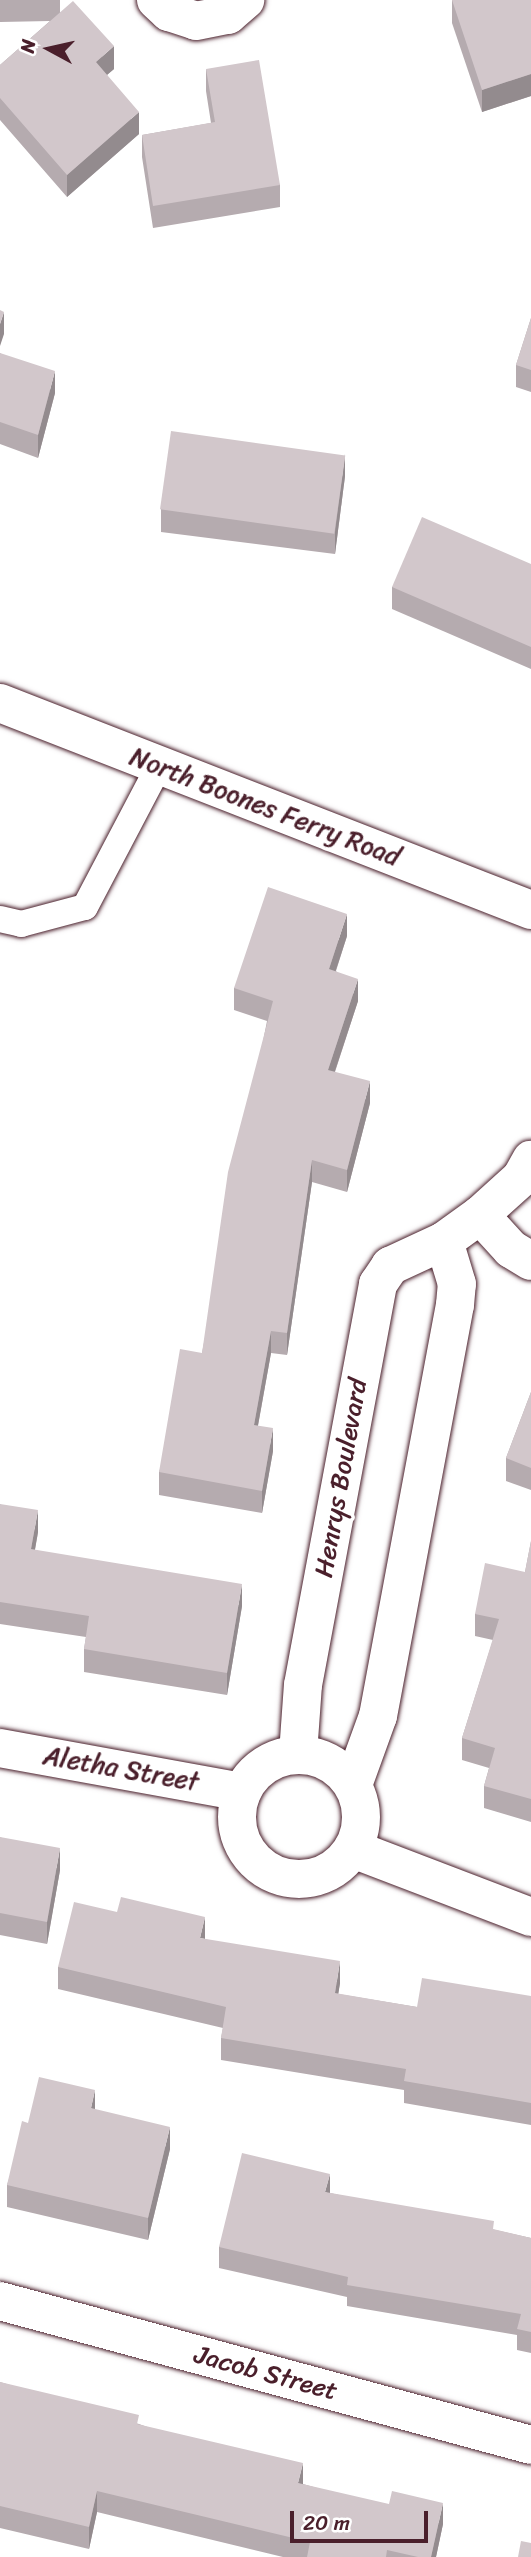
<!DOCTYPE html>
<html>
<head>
<meta charset="utf-8">
<style>
  body { margin:0 }
  #map { position:relative; width:531px; height:2557px; overflow:hidden; background:#fff; font-family:Sriracha,sans-serif }
  div>[style] { position:absolute }
  [style*='--x'] { left:calc(var(--x)*1px); top:calc(var(--y)*1px); width:calc(var(--w)*1px); rotate:calc(var(--a)*1deg) }
  .roads { filter:drop-shadow(0 0 2px #4a1f2b) drop-shadow(0 0 2px #4a1f2b) }
  .lane>* { height:26px; margin:-13px; padding:0 13px; transform-origin:13px; border-radius:13px; background:#fff }
  .street>* { height:38px; margin:-19px; padding:0 19px; transform-origin:19px; border-radius:19px; background:#fff }
  .street>.ring { margin:-19px; padding:0; box-sizing:content-box; background:none; border:38px solid #fff; border-radius:50% }
  .secondary>* { height:38px; margin:-19px; padding:0 19px; transform-origin:19px; border-radius:19px; background:#fff }
  .wall>* { inset:0; background:#b5abaf }
  .shaded-wall>* { inset:0; background:#938b8e }
  .building>* { inset:0; background:#d2c7cb; transform-origin:0 0 }
  span { translate:-50% -50%; white-space:nowrap; text-align:center; line-height:1.15; -webkit-text-stroke:7px #fff; paint-order:stroke }
  .street-label { font-size:26px; color:#4a1f2b }
  .north { position:absolute; left:14px; top:14px; width:70px; height:70px; -webkit-text-stroke:5px #fff; paint-order:stroke; rotate:278deg; font-size:19px; font-weight:700; line-height:28px; text-align:center; color:#4a1f2b }
  .north::after { content:''; display:block; margin:auto; width:24px; height:32px; background:#4a1f2b; clip-path:polygon(50% 0,100% 100%,50% 72%,0 100%) }
  .scale { position:absolute; left:290px; top:2511px; width:138px; height:32px; box-sizing:border-box; border:4px solid #4a1f2b; border-top:0; padding-left:9px; font-size:21px; line-height:24px; white-space:nowrap; color:#4a1f2b; -webkit-text-stroke:5px #fff; paint-order:stroke }
</style>
</head>
<body>
<div id="map">
  <div class="roads">
    <div class="lane">
      <div style="--x:0;--y:919;--w:22;--a:13"></div>
      <div style="--x:21;--y:924;--w:66;--a:-14.9"></div>
      <div style="--x:85;--y:907;--w:159;--a:-62.3"></div>
    </div>
    <div class="street">
      <div style="--x:156;--y:0;--w:18;--a:43"></div>
      <div style="--x:169;--y:12;--w:28;--a:18"></div>
      <div style="--x:196;--y:21;--w:33;--a:-11"></div>
      <div style="--x:228;--y:15;--w:23;--a:-41"></div>
      <div style="--x:480;--y:1215;--w:46;--a:47.6"></div>
      <div style="--x:511;--y:1249;--w:23;--a:31"></div>
      <div style="--x:0;--y:1748;--w:246;--a:10.3"></div>
      <div style="--x:298;--y:1754;--w:69;--a:-85.9"></div>
      <div style="--x:303;--y:1685;--w:408;--a:-79.4"></div>
      <div style="--x:378;--y:1284;--w:22;--a:-56"></div>
      <div style="--x:390;--y:1266;--w:60;--a:-24.8"></div>
      <div style="--x:444;--y:1241;--w:44;--a:-35.8"></div>
      <div style="--x:480;--y:1215;--w:55;--a:-42.1"></div>
      <div style="--x:521;--y:1178;--w:21;--a:-61"></div>
      <div class="ring" style="left:237px;top:1755px;width:86px;height:86px"></div>
      <div style="--x:353;--y:1785;--w:73;--a:-70.1"></div>
      <div style="--x:378;--y:1716;--w:418;--a:-79.4"></div>
      <div style="--x:455;--y:1305;--w:21;--a:-85"></div>
      <div style="--x:457;--y:1284;--w:45;--a:-106.8"></div>
      <div style="--x:353;--y:1849;--w:191;--a:20.9"></div>
      <div style="--x:0;--y:2301;--w:550;--a:15.17"></div>
    </div>
    <div class="secondary">
      <div style="--x:0;--y:703;--w:570;--a:21.3"></div>
    </div>
  </div>
  <div class="wall">
    <div style="clip-path:polygon(0 0,60px 0,60px 12px,114px 69px,107px 75px,139px 134px,67px 197px,0 120px,0 65px,50px 21px,0 22px)"></div>
    <div style="clip-path:polygon(452px 0,531px 0,531px 96px,482px 112px,452px 23px)"></div>
    <div style="clip-path:polygon(206px 69px,280px 185px,280px 207px,153px 228px,142px 157px,142px 135px,211px 123px,206px 91px)"></div>
    <div style="clip-path:polygon(531px 318px,531px 392px,516px 387px,516px 365px)"></div>
    <div style="clip-path:polygon(0 353px,55px 393px,38px 458px,0 444px)"></div>
    <div style="clip-path:polygon(345px 476px,335px 554px,161px 532px,161px 509px)"></div>
    <div style="clip-path:polygon(531px 564px,531px 669px,392px 609px,392px 587px)"></div>
    <div style="clip-path:polygon(347px 936px,336px 971px,358px 1001px,335px 1072px,370px 1103px,347px 1192px,312px 1182px,287px 1355px,271px 1353px,258px 1426px,273px 1451px,262px 1513px,159px 1495px,159px 1472px,202px 1353px,267px 1021px,234px 1010px,234px 988px)"></div>
    <div style="clip-path:polygon(531px 1392px,531px 1490px,506px 1481px,506px 1458px)"></div>
    <div style="clip-path:polygon(0 1504px,38px 1532px,35px 1550px,242px 1606px,227px 1695px,84px 1672px,84px 1649px,86px 1637px,0 1624px)"></div>
    <div style="clip-path:polygon(531px 1541px,531px 1822px,484px 1808px,484px 1786px,489px 1768px,462px 1760px,462px 1738px,493px 1640px,475px 1636px,475px 1614px,525px 1572px)"></div>
    <div style="clip-path:polygon(0 1837px,60px 1870px,47px 1944px,0 1935px)"></div>
    <div style="clip-path:polygon(205px 1939px,340px 1983px,338px 1994px,417px 2007px,531px 1996px,531px 2125px,404px 2103px,404px 2090px,221px 2060px,221px 2038px,223px 2028px,58px 1989px,58px 1967px)"></div>
    <div style="clip-path:polygon(95px 2110px,170px 2149px,148px 2240px,7px 2207px,7px 2185px,28px 2123px)"></div>
    <div style="clip-path:polygon(330px 2193px,531px 2238px,531px 2353px,517px 2350px,517px 2335px,347px 2306px,347px 2297px,219px 2268px,219px 2247px)"></div>
    <div style="clip-path:polygon(0 2382px,139px 2424px,303px 2484px,443px 2524px,436px 2557px,283px 2557px,97px 2512px,89px 2549px,0 2528px)"></div>
  </div>
  <div class="shaded-wall">
    <div style="clip-path:polygon(114px 46px,114px 69px,96px 84px,96px 62px)"></div>
    <div style="clip-path:polygon(531px 74px,531px 96px,482px 112px,482px 90px)"></div>
    <div style="clip-path:polygon(139px 112px,139px 134px,67px 197px,67px 175px)"></div>
    <div style="clip-path:polygon(4px 312px,4px 334px,0 346px,0 324px)"></div>
    <div style="clip-path:polygon(55px 371px,55px 393px,38px 458px,38px 435px)"></div>
    <div style="clip-path:polygon(345px 454px,345px 476px,335px 554px,335px 532px)"></div>
    <div style="clip-path:polygon(347px 914px,347px 936px,329px 991px,329px 969px)"></div>
    <div style="clip-path:polygon(358px 979px,358px 1001px,328px 1092px,328px 1070px)"></div>
    <div style="clip-path:polygon(370px 1081px,370px 1103px,347px 1192px,347px 1170px)"></div>
    <div style="clip-path:polygon(312px 1160px,312px 1182px,287px 1355px,287px 1333px)"></div>
    <div style="clip-path:polygon(271px 1331px,271px 1353px,254px 1447px,254px 1425px)"></div>
    <div style="clip-path:polygon(273px 1428px,273px 1451px,262px 1513px,262px 1491px)"></div>
    <div style="clip-path:polygon(38px 1510px,38px 1532px,31px 1571px,31px 1549px)"></div>
    <div style="clip-path:polygon(242px 1584px,242px 1606px,227px 1695px,227px 1673px)"></div>
    <div style="clip-path:polygon(60px 1848px,60px 1870px,47px 1944px,47px 1922px)"></div>
    <div style="clip-path:polygon(205px 1917px,205px 1939px,200px 1938px)"></div>
    <div style="clip-path:polygon(340px 1961px,340px 1983px,335px 2015px,335px 1993px)"></div>
    <div style="clip-path:polygon(95px 2090px,95px 2113px,91px 2108px)"></div>
    <div style="clip-path:polygon(170px 2127px,170px 2149px,148px 2240px,148px 2218px)"></div>
    <div style="clip-path:polygon(330px 2174px,330px 2194px,325px 2192px)"></div>
    <div style="clip-path:polygon(303px 2463px,303px 2485px,298px 2483px)"></div>
    <div style="clip-path:polygon(97px 2491px,97px 2512px,89px 2549px,89px 2527px)"></div>
    <div style="clip-path:polygon(443px 2503px,443px 2524px,436px 2557px,431px 2557px)"></div>
  </div>
  <div class="building">
    <div style="clip-path:polygon(452px 0,531px 0,531px 74px,482px 90px)"></div>
    <div style="clip-path:polygon(73px 1px,114px 46px,96px 62px,139px 112px,67px 175px,0 98px,0 65px)"></div>
    <div style="clip-path:polygon(259px 60px,280px 185px,153px 206px,142px 135px,215px 122px,206px 69px)"></div>
    <div style="clip-path:polygon(0 310px,4px 312px,0 324px)"></div>
    <div style="clip-path:polygon(531px 318px,531px 370px,516px 365px)"></div>
    <div style="clip-path:polygon(0 353px,55px 371px,38px 435px,0 422px)"></div>
    <div style="left:171px;top:431px;width:176px;height:79px;rotate:8deg"></div>
    <div style="clip-path:polygon(422px 517px,531px 564px,531px 647px,392px 587px)"></div>
    <div style="clip-path:polygon(268px 887px,347px 914px,329px 969px,358px 979px,328px 1070px,370px 1081px,347px 1170px,312px 1160px,287px 1333px,271px 1331px,254px 1425px,273px 1428px,262px 1491px,159px 1472px,180px 1349px,202px 1353px,228px 1172px,273px 1001px,234px 988px)"></div>
    <div style="clip-path:polygon(531px 1392px,531px 1468px,506px 1458px)"></div>
    <div style="clip-path:polygon(0 1504px,38px 1510px,31px 1549px,242px 1584px,227px 1673px,84px 1649px,89px 1616px,0 1602px)"></div>
    <div style="clip-path:polygon(531px 1541px,531px 1799px,484px 1786px,495px 1748px,462px 1738px,499px 1619px,475px 1614px,485px 1563px,525px 1572px)"></div>
    <div style="clip-path:polygon(0 1837px,60px 1848px,47px 1922px,0 1913px)"></div>
    <div style="clip-path:polygon(121px 1897px,205px 1917px,200px 1938px,340px 1961px,335px 1993px,417px 2007px,422px 1978px,531px 1996px,531px 2103px,404px 2081px,406px 2069px,221px 2038px,226px 2007px,58px 1967px,74px 1902px,117px 1912px)"></div>
    <div style="clip-path:polygon(39px 2077px,95px 2090px,91px 2108px,170px 2127px,148px 2218px,7px 2185px,22px 2121px,28px 2123px)"></div>
    <div style="clip-path:polygon(242px 2153px,330px 2174px,325px 2192px,494px 2221px,493px 2229px,531px 2238px,531px 2332px,517px 2329px,521px 2314px,347px 2285px,348px 2277px,219px 2247px)"></div>
    <div style="clip-path:polygon(0 2382px,139px 2415px,137px 2424px,303px 2463px,298px 2483px,389px 2504px,392px 2491px,443px 2503px,431px 2557px,418px 2557px,387px 2550px,386px 2557px,307px 2557px,310px 2542px,97px 2491px,89px 2527px,0 2506px)"></div>
    <div style="clip-path:polygon(521px 2541px,531px 2543px,531px 2557px,518px 2557px)"></div>
  </div>
  <div class="street-label">
    <span style="left:265px;top:807px;rotate:21deg">North Boones Ferry Road</span>
    <span style="left:341px;top:1478px;rotate:-80deg">Henrys Boulevard</span>
    <span style="left:121px;top:1769px;rotate:10deg">Aletha Street</span>
    <span style="left:266px;top:2373px;rotate:15deg">Jacob Street</span>
  </div>
  <div class="north">N</div>
  <div class="scale">20 m</div>
</div>
</body>
</html>
